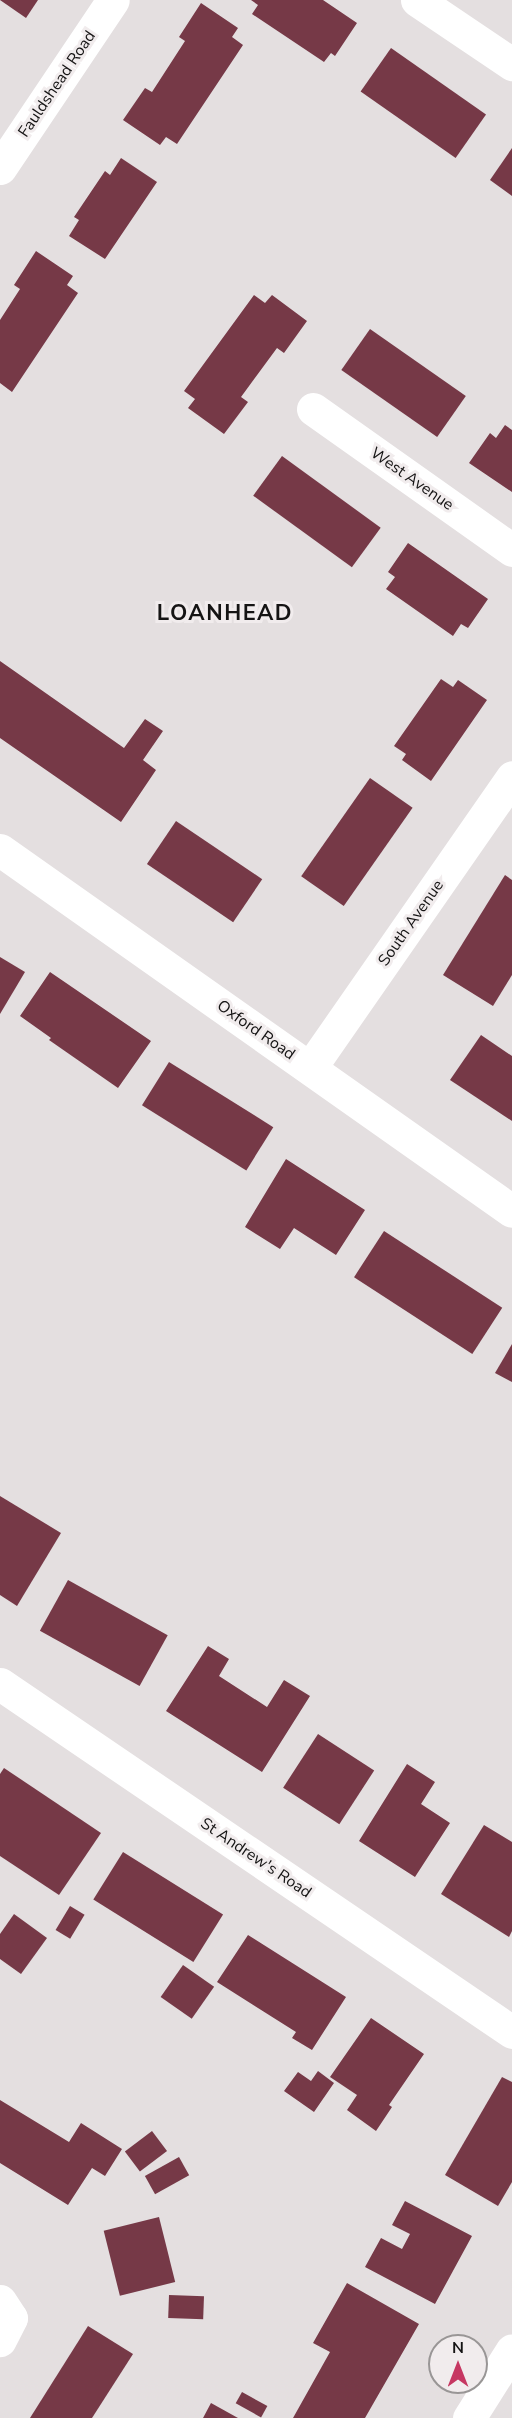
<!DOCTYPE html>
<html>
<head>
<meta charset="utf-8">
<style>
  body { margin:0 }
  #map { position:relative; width:512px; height:2418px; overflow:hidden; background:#e4dfe0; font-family:"Nunito Sans",sans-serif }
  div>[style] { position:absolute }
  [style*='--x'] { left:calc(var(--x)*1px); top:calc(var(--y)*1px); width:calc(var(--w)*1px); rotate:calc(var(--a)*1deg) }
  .building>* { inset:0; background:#763947; transform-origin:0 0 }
  .minor>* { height:33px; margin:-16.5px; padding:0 16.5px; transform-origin:16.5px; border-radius:16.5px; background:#fff }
  .secondary>* { height:33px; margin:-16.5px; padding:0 16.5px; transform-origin:16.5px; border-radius:16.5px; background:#fff }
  span { translate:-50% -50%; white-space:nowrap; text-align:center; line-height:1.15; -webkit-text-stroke:6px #f1eced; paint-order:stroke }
  .street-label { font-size:16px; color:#151414 }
  .district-label { font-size:22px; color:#151414; font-weight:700; letter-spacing:1.5px }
  .north { position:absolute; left:428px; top:2334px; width:60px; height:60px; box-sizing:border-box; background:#f1eced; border:2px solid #999696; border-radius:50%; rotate:0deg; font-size:16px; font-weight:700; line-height:24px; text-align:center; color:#151414 }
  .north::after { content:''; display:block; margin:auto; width:21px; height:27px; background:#c63762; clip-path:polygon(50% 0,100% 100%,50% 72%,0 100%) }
</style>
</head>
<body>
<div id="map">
  <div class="building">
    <div style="clip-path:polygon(0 0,38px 0,26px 18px)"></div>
    <div style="clip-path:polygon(251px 0,323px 0,357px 23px,335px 56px,331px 53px,324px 62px,252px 14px,258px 5px)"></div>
    <div style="clip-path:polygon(201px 3px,238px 28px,232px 37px,243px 45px,177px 144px,166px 137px,160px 145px,123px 120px,145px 88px,152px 92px,185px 41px,179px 37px)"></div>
    <div style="left:391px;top:48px;width:116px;height:53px;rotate:35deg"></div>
    <div style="clip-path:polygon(512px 148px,512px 196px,490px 180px)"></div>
    <div style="clip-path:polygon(121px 158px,157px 182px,105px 259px,69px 236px,79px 220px,74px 217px,105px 171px,110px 175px)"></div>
    <div style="clip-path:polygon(36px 251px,73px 276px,67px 285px,78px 293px,12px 392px,0 383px,0 320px,20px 289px,14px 285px)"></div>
    <div style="clip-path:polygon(254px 295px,265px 303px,272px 295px,307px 321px,284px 353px,277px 348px,241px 397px,248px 402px,224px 434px,188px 408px,195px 399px,184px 391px)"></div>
    <div style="left:370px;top:329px;width:117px;height:50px;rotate:35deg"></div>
    <div style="clip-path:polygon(505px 425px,512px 430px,512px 492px,469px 463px,490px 433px,496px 438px)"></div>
    <div style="left:282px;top:456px;width:122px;height:49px;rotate:36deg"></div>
    <div style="clip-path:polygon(408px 543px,488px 599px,468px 628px,461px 624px,453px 636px,386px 589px,395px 577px,388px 572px)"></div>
    <div style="clip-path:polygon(0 661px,124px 748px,145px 719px,163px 731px,143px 760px,156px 770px,121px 822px,0 738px)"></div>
    <div style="clip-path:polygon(441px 679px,453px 687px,458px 680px,487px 700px,431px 781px,402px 760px,406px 754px,394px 746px)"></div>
    <div style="left:370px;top:778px;width:52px;height:120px;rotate:35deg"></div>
    <div style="left:176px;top:821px;width:104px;height:52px;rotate:34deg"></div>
    <div style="clip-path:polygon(505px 875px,512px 880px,512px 975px,493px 1006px,443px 975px)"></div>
    <div style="clip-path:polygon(0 957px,25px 972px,0 1014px)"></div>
    <div style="clip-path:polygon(50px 972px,151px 1041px,118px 1088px,49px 1040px,51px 1038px,20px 1016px)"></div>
    <div style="clip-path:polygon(481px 1035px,512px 1056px,512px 1121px,450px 1080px)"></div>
    <div style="left:169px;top:1062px;width:123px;height:51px;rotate:32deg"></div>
    <div style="clip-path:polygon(286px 1159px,365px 1210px,336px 1255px,294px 1228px,280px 1249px,245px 1227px)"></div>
    <div style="left:384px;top:1231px;width:141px;height:55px;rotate:33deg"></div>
    <div style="clip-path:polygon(512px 1344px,512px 1382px,495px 1373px)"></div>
    <div style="clip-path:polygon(0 1496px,61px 1533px,17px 1606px,0 1595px)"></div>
    <div style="left:68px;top:1580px;width:114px;height:58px;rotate:29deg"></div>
    <div style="clip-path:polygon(208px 1646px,229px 1659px,219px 1676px,267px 1707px,284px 1680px,310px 1696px,262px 1772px,166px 1711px)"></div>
    <div style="left:318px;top:1734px;width:67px;height:64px;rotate:33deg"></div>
    <div style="clip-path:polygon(407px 1764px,435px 1782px,421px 1804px,450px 1823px,415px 1877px,359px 1841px)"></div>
    <div style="clip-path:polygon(4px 1768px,101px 1833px,59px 1895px,0 1856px,0 1774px)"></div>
    <div style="clip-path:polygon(484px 1825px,512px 1842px,512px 1931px,509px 1937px,441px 1894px)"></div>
    <div style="left:123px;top:1852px;width:118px;height:56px;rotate:32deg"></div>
    <div style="left:70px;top:1906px;width:17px;height:28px;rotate:31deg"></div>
    <div style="clip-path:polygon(14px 1914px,47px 1938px,21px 1974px,0 1959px,0 1934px)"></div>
    <div style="clip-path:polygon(248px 1935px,346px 1997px,312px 2050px,292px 2038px,296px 2032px,217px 1982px)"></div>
    <div style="left:183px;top:1965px;width:38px;height:39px;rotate:35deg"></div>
    <div style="clip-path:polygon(371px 2018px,424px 2054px,389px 2105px,392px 2107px,376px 2131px,347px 2110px,357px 2095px,330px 2077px)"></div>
    <div style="clip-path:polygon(318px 2071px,334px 2083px,314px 2112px,284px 2091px,298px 2072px,311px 2081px)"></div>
    <div style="clip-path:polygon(502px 2077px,512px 2082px,512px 2182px,498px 2206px,445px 2175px)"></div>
    <div style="clip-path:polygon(0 2100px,69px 2142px,81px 2123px,122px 2149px,105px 2176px,92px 2168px,68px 2205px,0 2163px)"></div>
    <div style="left:152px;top:2131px;width:25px;height:34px;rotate:53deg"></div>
    <div style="left:179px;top:2157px;width:21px;height:39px;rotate:61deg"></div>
    <div style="clip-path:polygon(405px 2201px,472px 2236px,435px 2304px,365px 2267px,381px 2238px,402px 2249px,410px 2234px,392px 2225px)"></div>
    <div style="left:159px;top:2217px;width:67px;height:57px;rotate:76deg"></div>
    <div style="clip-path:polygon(347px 2283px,419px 2324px,365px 2418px,293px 2418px,330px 2352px,313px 2343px)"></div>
    <div style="left:169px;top:2295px;width:35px;height:23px;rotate:2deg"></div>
    <div style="clip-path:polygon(88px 2326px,133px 2354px,92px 2418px,30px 2418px)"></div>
    <div style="left:242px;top:2392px;width:29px;height:13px;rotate:29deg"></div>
    <div style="clip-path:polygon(211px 2403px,238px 2418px,203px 2418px)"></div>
  </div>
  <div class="minor">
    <div style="--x:417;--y:0;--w:115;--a:34"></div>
    <div style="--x:0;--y:168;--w:202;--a:-56.1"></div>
    <div style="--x:313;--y:409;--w:244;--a:35.3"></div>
    <div style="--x:0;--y:850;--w:626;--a:35.19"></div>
    <div style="--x:310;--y:1068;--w:354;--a:-55.2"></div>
    <div style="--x:0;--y:1684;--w:619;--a:34.2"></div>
    <div style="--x:0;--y:2301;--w:20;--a:57"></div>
    <div style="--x:11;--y:2318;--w:25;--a:117"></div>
  </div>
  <div class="secondary">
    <div style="--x:469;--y:2418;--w:80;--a:-57.7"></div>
  </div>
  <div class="street-label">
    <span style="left:57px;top:84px;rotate:-56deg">Fauldshead Road</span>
    <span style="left:412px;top:479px;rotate:35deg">West Avenue</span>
    <span style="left:411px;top:923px;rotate:-55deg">South Avenue</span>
    <span style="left:256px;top:1030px;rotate:35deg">Oxford Road</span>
    <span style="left:256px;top:1858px;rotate:34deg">St Andrew's Road</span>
  </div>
  <div class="district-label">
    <span style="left:225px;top:614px">LOANHEAD</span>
  </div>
  <div class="north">N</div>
</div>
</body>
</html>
